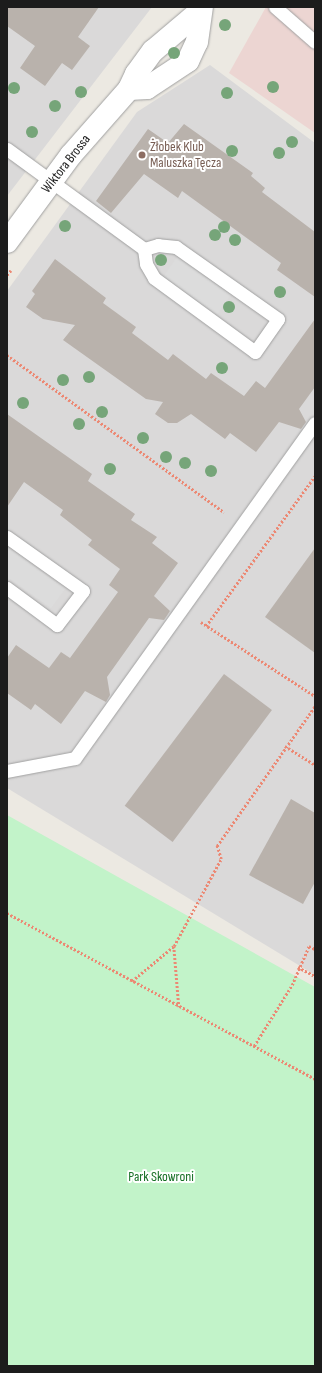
<!DOCTYPE html>
<html>
<head>
<meta charset="utf-8">
<style>
  body { margin:0 }
  #map { position:relative; width:322px; height:1373px; overflow:hidden; background:#ece9e2; font-family:"Sofia Sans Condensed",sans-serif }
  div>[style] { position:absolute }
  [style*='--x'] { left:calc(var(--x)*1px); top:calc(var(--y)*1px); width:calc(var(--w)*1px); rotate:calc(var(--a)*1deg) }
  .residential>* { inset:0; background:#dad9d9 }
  .commercial>* { inset:0; background:#ecd5d2 }
  .park>* { inset:0; background:#c2f3c9 }
  .parking>* { inset:0; background:#dcdcdc; transform-origin:0 0 }
  .building>* { inset:0; background:#b9b2ac; transform-origin:0 0 }
  .path>* { height:2.5px; margin-top:-1.25px; transform-origin:0; background:repeating-linear-gradient(90deg,#ec8873 0 2px,transparent 0 4px) }
  .roads { filter:drop-shadow(0 0 1px #a0a0a0) drop-shadow(0 0 1px #a0a0a0) }
  .lane>* { height:13px; margin:-6.5px; padding:0 6.5px; transform-origin:6.5px; border-radius:6.5px; background:#fff }
  .street>* { height:22px; margin:-11px; padding:0 11px; transform-origin:11px; border-radius:11px; background:#fff }
  .trees>* { width:12px; height:12px; margin:-6px; border-radius:50%; background:#76a579 }
  .dots>* { width:11px; height:11px; translate:-50% -50%; box-sizing:border-box; border:2px solid #fff; border-radius:50% }
  span { translate:-50% -50%; white-space:nowrap; text-align:center; line-height:1.15; -webkit-text-stroke:4px #fff; paint-order:stroke }
  .education-label { font-size:14px; color:#785e54 }
  .left { translate:0 -50%; text-align:left }
  .street-label { font-size:14px; color:#1c1c1c }
  .park-label { font-size:14px; color:#156e23 }
  .frame { position:absolute; inset:0; border:8px solid #1c1c1c; pointer-events:none }
</style>
</head>
<body>
<div id="map">
  <div class="residential">
    <div style="clip-path:polygon(7px 7px,152px 7px,7px 196px)"></div>
    <div style="clip-path:polygon(210px 65px,315px 143px,315px 975px,7px 788px,7px 291px,137px 112px)"></div>
  </div>
  <div class="commercial">
    <div style="clip-path:polygon(266px 7px,315px 7px,315px 133px,229px 73px)"></div>
  </div>
  <div class="park">
    <div style="clip-path:polygon(7px 815px,315px 987px,315px 1366px,7px 1366px)"></div>
  </div>
  <div class="parking">
    <div style="left:177px;top:257px;width:66px;height:24px;rotate:35deg"></div>
    <div style="clip-path:polygon(7px 547px,65px 589px,51px 608px,7px 577px)"></div>
  </div>
  <div class="building">
    <div style="clip-path:polygon(7px 7px,99px 7px,78px 37px,90px 46px,72px 70px,62px 63px,45px 86px,20px 68px,35px 46px,7px 26px)"></div>
    <div style="clip-path:polygon(184px 124px,253px 173px,251px 176px,265px 188px,262px 192px,315px 232px,315px 297px,277px 270px,281px 263px,182px 191px,178px 198px,144px 174px,111px 213px,96px 201px,148px 129px,168px 143px)"></div>
    <div style="clip-path:polygon(55px 259px,106px 298px,103px 303px,136px 327px,132px 333px,168px 360px,173px 354px,206px 379px,211px 373px,244px 396px,256px 381px,265px 388px,315px 319px,315px 387px,299px 409px,306px 422px,301px 429px,279px 422px,256px 452px,230px 433px,225px 439px,191px 414px,177px 423px,168px 423px,155px 414px,163px 402px,146px 399px,63px 340px,75px 325px,43px 319px,26px 307px,35px 294px,32px 291px)"></div>
    <div style="clip-path:polygon(7px 414px,92px 474px,88px 481px,135px 514px,131px 520px,157px 537px,152px 543px,178px 563px,154px 596px,170px 611px,164px 620px,149px 618px,107px 677px,110px 695px,106px 702px,85px 691px,61px 724px,35px 704px,31px 710px,7px 693px,7px 658px,16px 645px,49px 668px,61px 652px,70px 658px,118px 592px,109px 585px,120px 569px,88px 545px,92px 540px,60px 515px,63px 510px,24px 482px,7px 507px)"></div>
    <div style="clip-path:polygon(315px 548px,315px 653px,265px 617px)"></div>
    <div style="left:224px;top:674px;width:60px;height:165px;rotate:37deg"></div>
    <div style="clip-path:polygon(291px 799px,315px 813px,315px 882px,303px 904px,249px 875px)"></div>
  </div>
  <div class="path">
    <div style="--x:7;--y:275;--w:6;--a:-51"></div>
    <div style="--x:7;--y:355;--w:268;--a:35.9"></div>
    <div style="--x:201;--y:622;--w:136;--a:33"></div>
    <div style="--x:206;--y:626;--w:185;--a:-54"></div>
    <div style="--x:285;--y:746;--w:36;--a:32"></div>
    <div style="--x:7;--y:913;--w:350;--a:28.3"></div>
    <div style="--x:174;--y:946;--w:61;--a:85.3"></div>
    <div style="--x:298;--y:967;--w:19;--a:28"></div>
    <div style="--x:132;--y:981;--w:55;--a:-39.8"></div>
    <div style="--x:174;--y:946;--w:99;--a:-61.6"></div>
    <div style="--x:221;--y:859;--w:14;--a:-107"></div>
    <div style="--x:217;--y:846;--w:171;--a:-55"></div>
    <div style="--x:254;--y:1046;--w:72;--a:-58.1"></div>
    <div style="--x:292;--y:985;--w:43;--a:-66.4"></div>
    <div style="--x:309;--y:946;--w:7;--a:27"></div>
  </div>
  <div class="roads">
    <div class="lane">
      <div style="--x:275;--y:7;--w:53;--a:41.2"></div>
      <div style="--x:7;--y:149;--w:170;--a:36.1"></div>
      <div style="--x:144;--y:249;--w:15;--a:82"></div>
      <div style="--x:146;--y:264;--w:16;--a:60"></div>
      <div style="--x:154;--y:278;--w:125;--a:36.2"></div>
      <div style="--x:255;--y:352;--w:40;--a:-55.1"></div>
      <div style="--x:278;--y:319;--w:125;--a:-144.8"></div>
      <div style="--x:176;--y:247;--w:18;--a:-174"></div>
      <div style="--x:158;--y:245;--w:15;--a:164"></div>
      <div style="--x:7;--y:537;--w:93;--a:35.4"></div>
      <div style="--x:83;--y:591;--w:43;--a:127.4"></div>
      <div style="--x:57;--y:625;--w:62;--a:-143.5"></div>
      <div style="--x:7;--y:771;--w:69;--a:-10.8"></div>
      <div style="--x:75;--y:758;--w:412;--a:-54.4"></div>
    </div>
    <div class="street">
      <div style="--x:129;--y:89;--w:18;--a:-3"></div>
      <div style="--x:147;--y:88;--w:49;--a:-33.4"></div>
      <div style="--x:188;--y:61;--w:21;--a:-65"></div>
      <div style="--x:197;--y:42;--w:35;--a:-82"></div>
      <div style="--x:7;--y:242;--w:108;--a:-53.7"></div>
      <div style="--x:71;--y:155;--w:88;--a:-48.7"></div>
      <div style="--x:129;--y:89;--w:17;--a:-65"></div>
      <div style="--x:136;--y:74;--w:29;--a:-54"></div>
      <div style="--x:153;--y:51;--w:60;--a:-40.3"></div>
    </div>
  </div>
  <div class="trees">
    <div style="left:225px;top:25px"></div>
    <div style="left:174px;top:53px"></div>
    <div style="left:273px;top:87px"></div>
    <div style="left:14px;top:88px"></div>
    <div style="left:81px;top:92px"></div>
    <div style="left:227px;top:93px"></div>
    <div style="left:55px;top:106px"></div>
    <div style="left:32px;top:132px"></div>
    <div style="left:292px;top:142px"></div>
    <div style="left:232px;top:151px"></div>
    <div style="left:279px;top:153px"></div>
    <div style="left:65px;top:226px"></div>
    <div style="left:224px;top:227px"></div>
    <div style="left:215px;top:235px"></div>
    <div style="left:235px;top:240px"></div>
    <div style="left:161px;top:260px"></div>
    <div style="left:280px;top:292px"></div>
    <div style="left:229px;top:307px"></div>
    <div style="left:222px;top:368px"></div>
    <div style="left:89px;top:377px"></div>
    <div style="left:63px;top:380px"></div>
    <div style="left:23px;top:403px"></div>
    <div style="left:102px;top:412px"></div>
    <div style="left:79px;top:424px"></div>
    <div style="left:143px;top:438px"></div>
    <div style="left:166px;top:457px"></div>
    <div style="left:185px;top:463px"></div>
    <div style="left:110px;top:469px"></div>
    <div style="left:211px;top:471px"></div>
  </div>
  <div class="dots">
    <div style="left:142px;top:155px;background:#8d6e63"></div>
  </div>
  <div class="education-label">
    <span class="left" style="left:150px;top:155px">Żłobek Klub<br>Maluszka Tęcza</span>
  </div>
  <div class="street-label">
    <span style="left:66px;top:164px;rotate:-52deg">Wiktora Brossa</span>
  </div>
  <div class="park-label">
    <span style="left:161px;top:1177px">Park Skowroni</span>
  </div>
  <div class="frame"></div>
</div>
</body>
</html>
